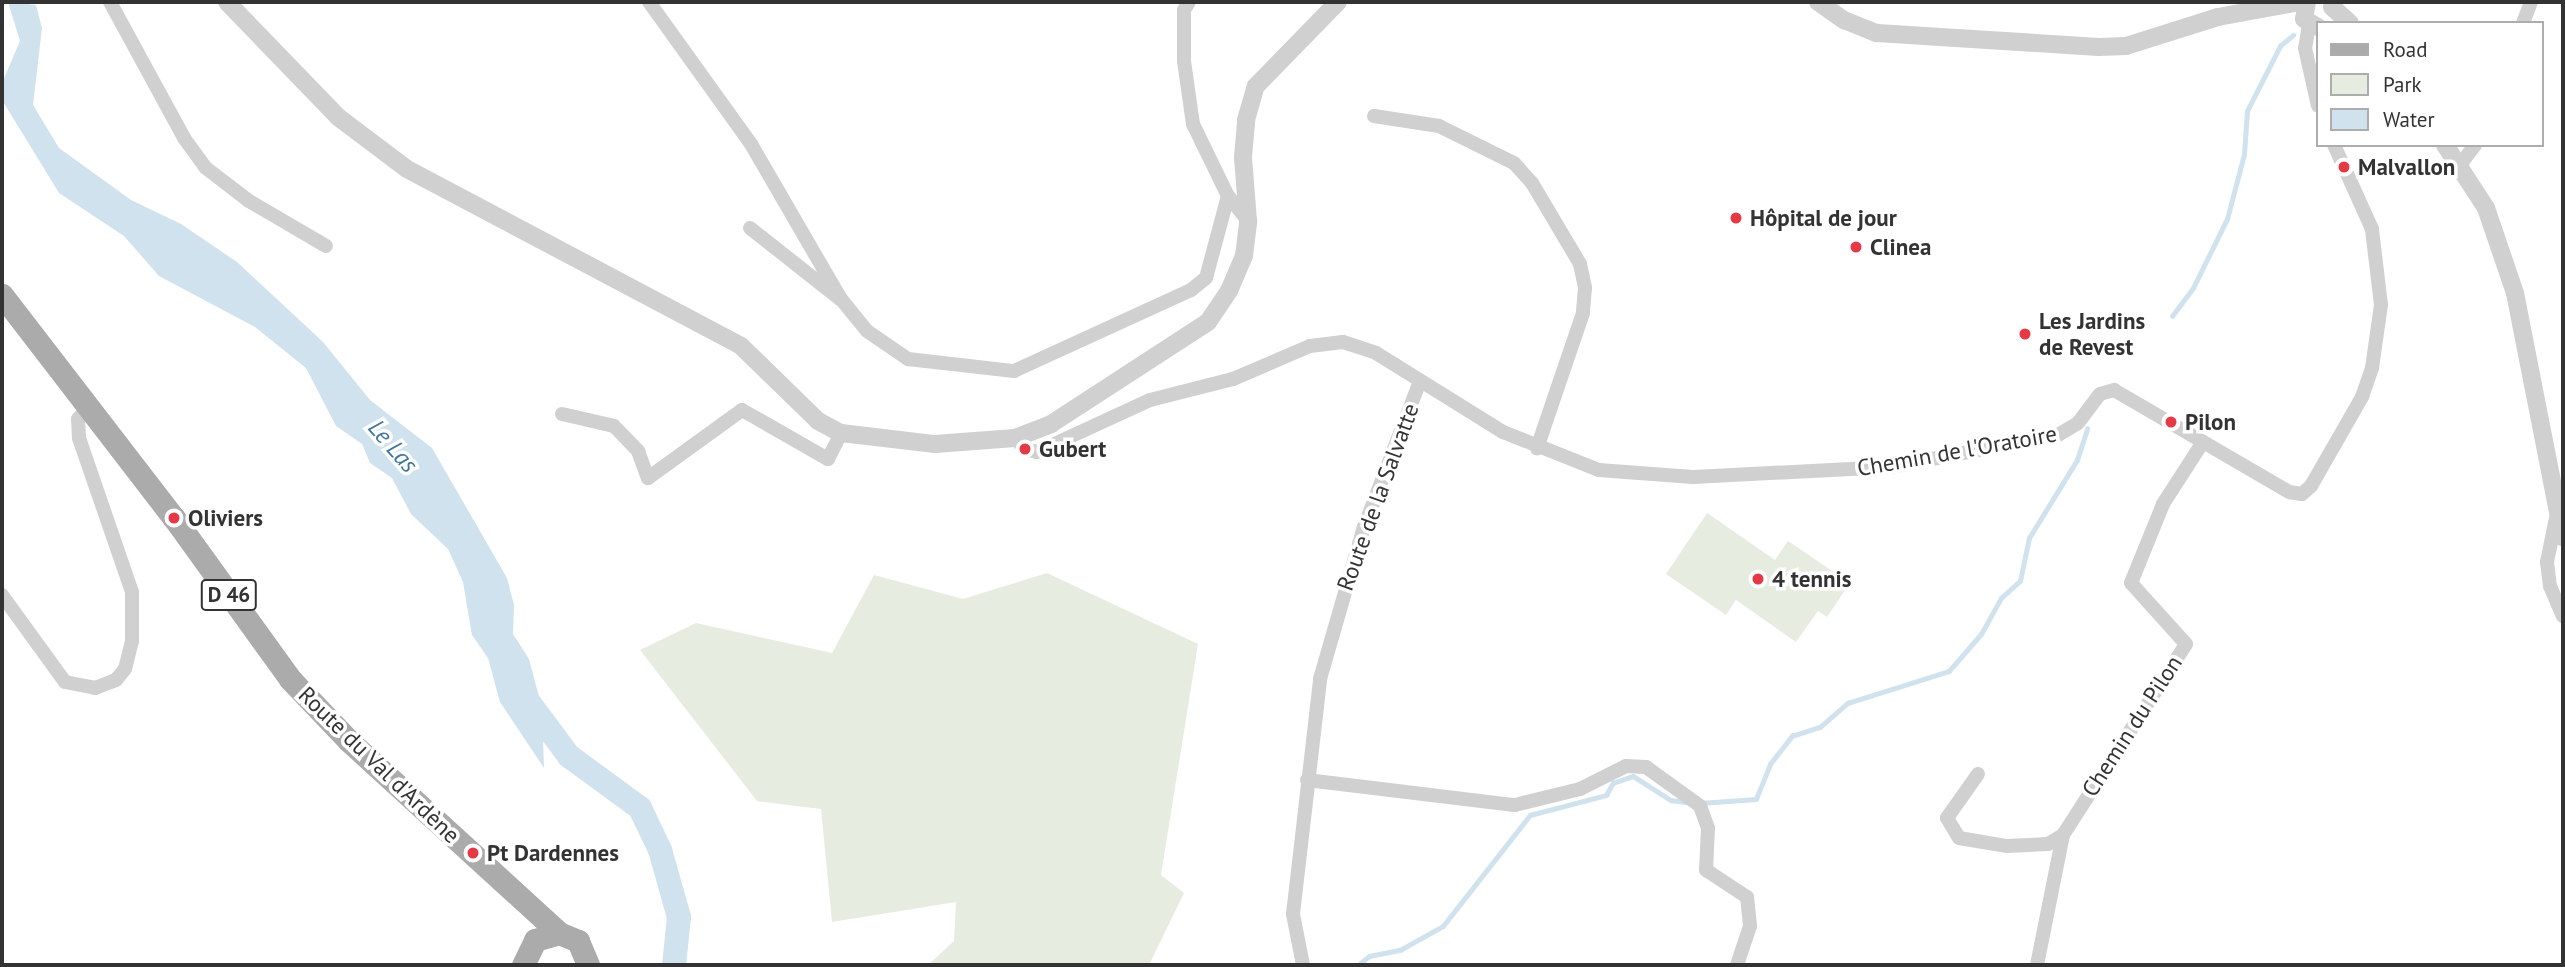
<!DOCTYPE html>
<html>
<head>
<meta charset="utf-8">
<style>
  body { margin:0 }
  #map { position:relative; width:2565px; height:967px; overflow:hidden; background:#fff; font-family:"PT Sans",sans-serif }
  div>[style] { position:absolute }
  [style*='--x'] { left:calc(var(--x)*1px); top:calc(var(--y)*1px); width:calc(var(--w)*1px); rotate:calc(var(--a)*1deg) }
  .green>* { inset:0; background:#e6ecdf }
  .water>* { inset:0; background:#cfe2ee }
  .stream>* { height:4.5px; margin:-2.25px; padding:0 2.25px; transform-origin:2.25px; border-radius:2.25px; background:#cfe2ee }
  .river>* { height:24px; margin:-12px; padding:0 12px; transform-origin:12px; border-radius:12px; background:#cfe2ee }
  .minor>* { height:14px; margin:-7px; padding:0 7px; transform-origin:7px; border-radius:7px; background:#d0d0d0 }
  .tertiary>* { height:18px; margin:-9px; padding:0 9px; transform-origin:9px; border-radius:9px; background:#d0d0d0 }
  .primary>* { height:23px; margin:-11.5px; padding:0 11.5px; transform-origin:11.5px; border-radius:11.5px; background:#ababab }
  .dots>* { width:19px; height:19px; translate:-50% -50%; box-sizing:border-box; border:4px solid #fff; border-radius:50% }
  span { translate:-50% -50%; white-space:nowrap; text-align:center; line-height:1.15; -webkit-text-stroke:7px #fff; paint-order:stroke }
  .shield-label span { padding:2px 5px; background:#fff; border:2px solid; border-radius:5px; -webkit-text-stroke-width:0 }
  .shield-label { font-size:21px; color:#333; font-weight:700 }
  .poi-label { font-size:23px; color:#333; font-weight:700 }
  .left { translate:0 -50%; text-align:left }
  .street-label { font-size:23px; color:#333 }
  .water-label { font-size:24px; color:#3f7597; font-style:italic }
  .frame { position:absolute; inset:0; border:4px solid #333; pointer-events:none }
  .legend { position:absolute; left:2316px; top:21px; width:228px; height:126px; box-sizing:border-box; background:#fff; border:2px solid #adadad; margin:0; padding:9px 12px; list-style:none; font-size:21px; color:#333 }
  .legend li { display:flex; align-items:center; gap:14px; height:35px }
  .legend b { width:35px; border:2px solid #adadad }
</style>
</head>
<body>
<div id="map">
  <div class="green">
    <div style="clip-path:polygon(1707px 513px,1775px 560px,1788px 541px,1850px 583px,1827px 617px,1818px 611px,1796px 642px,1736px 600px,1726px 615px,1666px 574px)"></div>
    <div style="clip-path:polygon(1047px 573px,1198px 644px,1161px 875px,1184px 893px,1149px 965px,928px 965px,954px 941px,956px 902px,832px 922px,821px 809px,757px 801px,640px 650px,696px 623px,832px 653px,874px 575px,963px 599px)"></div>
  </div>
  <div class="water">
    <div style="clip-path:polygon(8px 2px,36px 5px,42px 28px,33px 105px,59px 148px,131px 200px,181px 224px,237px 262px,323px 342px,370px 400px,432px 448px,507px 578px,514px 605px,513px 634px,529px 659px,542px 708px,544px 768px,500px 702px,488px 658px,472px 635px,463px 582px,448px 549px,411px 514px,392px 478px,370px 463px,362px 444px,336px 426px,306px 368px,255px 327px,159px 276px,124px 236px,59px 193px,2px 100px,2px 83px,20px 41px)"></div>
  </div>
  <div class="stream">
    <div style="--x:2172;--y:316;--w:35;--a:-53"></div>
    <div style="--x:2193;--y:288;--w:77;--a:-63.8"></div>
    <div style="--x:2227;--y:219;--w:67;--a:-75.3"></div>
    <div style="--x:2244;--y:154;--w:43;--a:-86"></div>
    <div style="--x:2247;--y:111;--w:73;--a:-63.1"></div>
    <div style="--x:2280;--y:46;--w:17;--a:-40"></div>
    <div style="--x:1700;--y:803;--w:56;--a:-4.1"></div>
    <div style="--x:1756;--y:799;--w:38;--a:-68"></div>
    <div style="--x:1770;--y:764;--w:36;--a:-52"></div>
    <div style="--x:1792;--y:736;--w:29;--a:-18"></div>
    <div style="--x:1820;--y:727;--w:37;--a:-41"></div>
    <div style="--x:1848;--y:703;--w:106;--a:-17.6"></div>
    <div style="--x:1949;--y:671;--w:49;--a:-49.1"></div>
    <div style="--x:1981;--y:634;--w:41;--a:-60.9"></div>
    <div style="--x:2001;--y:598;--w:25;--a:-42"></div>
    <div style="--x:2020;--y:581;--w:44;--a:-78.2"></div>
    <div style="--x:2029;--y:538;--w:92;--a:-58.4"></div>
    <div style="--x:2077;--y:460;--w:33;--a:-72"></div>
    <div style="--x:1358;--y:965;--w:14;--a:-39"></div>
    <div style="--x:1369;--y:956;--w:32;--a:-11"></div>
    <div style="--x:1400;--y:950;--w:49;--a:-29.2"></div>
    <div style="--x:1443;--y:926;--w:141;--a:-51.9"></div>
    <div style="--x:1530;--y:815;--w:79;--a:-14.7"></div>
    <div style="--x:1606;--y:795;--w:14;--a:-60"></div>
    <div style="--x:1613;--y:783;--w:21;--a:-19"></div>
    <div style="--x:1633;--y:776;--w:45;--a:32.3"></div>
    <div style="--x:1671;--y:800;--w:14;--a:8"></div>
  </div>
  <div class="river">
    <div style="--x:522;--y:693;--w:79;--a:53.3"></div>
    <div style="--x:569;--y:756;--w:88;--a:36.2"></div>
    <div style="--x:640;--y:808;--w:47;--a:64.5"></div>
    <div style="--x:660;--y:850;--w:70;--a:74.2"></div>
    <div style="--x:679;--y:917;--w:48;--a:95.9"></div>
  </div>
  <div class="minor">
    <div style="--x:110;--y:2;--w:155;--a:61.4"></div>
    <div style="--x:184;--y:138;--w:37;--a:54"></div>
    <div style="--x:206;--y:168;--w:54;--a:37.5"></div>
    <div style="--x:249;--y:201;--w:89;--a:30.3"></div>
    <div style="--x:649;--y:2;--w:175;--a:54.3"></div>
    <div style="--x:751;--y:144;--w:179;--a:59.9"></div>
    <div style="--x:841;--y:299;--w:41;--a:50.9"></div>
    <div style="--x:867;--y:331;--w:50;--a:34.3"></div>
    <div style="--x:908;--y:359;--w:107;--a:6.5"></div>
    <div style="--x:1014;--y:371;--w:195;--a:-24.6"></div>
    <div style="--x:1191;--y:290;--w:19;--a:-39"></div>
    <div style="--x:1206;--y:278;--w:85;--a:-75"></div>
    <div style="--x:1189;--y:2;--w:9;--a:122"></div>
    <div style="--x:1184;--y:10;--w:51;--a:90"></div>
    <div style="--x:1184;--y:61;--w:64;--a:81.9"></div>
    <div style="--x:1193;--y:124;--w:80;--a:64.1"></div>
    <div style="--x:1228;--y:196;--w:32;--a:51"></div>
    <div style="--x:2523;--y:23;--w:22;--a:-69"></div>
    <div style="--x:2309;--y:24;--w:24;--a:99"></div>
    <div style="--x:2305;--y:48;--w:59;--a:77.4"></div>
    <div style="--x:1374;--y:116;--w:66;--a:8.7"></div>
    <div style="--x:1439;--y:126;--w:84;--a:26.3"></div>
    <div style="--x:1514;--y:163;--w:27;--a:48"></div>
    <div style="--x:1532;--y:183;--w:94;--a:59.3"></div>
    <div style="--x:1580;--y:264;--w:25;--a:78"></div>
    <div style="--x:1585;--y:288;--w:25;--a:95"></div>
    <div style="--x:1583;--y:313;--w:143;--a:108.8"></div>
    <div style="--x:2460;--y:165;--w:25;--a:-53"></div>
    <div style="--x:750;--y:228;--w:115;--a:38.3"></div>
    <div style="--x:562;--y:414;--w:53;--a:13"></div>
    <div style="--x:614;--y:426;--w:35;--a:46"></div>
    <div style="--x:638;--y:451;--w:29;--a:70"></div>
    <div style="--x:648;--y:478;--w:116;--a:-35.9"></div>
    <div style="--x:742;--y:410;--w:99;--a:29.7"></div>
    <div style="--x:828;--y:459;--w:29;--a:-63"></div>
    <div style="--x:1015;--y:438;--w:15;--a:48"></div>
    <div style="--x:1025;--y:449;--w:12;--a:14"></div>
    <div style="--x:1037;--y:452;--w:124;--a:-24.7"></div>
    <div style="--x:1150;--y:400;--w:86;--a:-14.2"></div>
    <div style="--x:1233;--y:379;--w:84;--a:-23.2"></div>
    <div style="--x:1310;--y:346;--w:33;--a:-7"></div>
    <div style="--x:1343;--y:342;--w:35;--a:18"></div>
    <div style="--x:1376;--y:353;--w:150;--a:31.9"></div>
    <div style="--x:1503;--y:432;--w:103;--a:21.6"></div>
    <div style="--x:1599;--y:470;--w:94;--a:4.3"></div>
    <div style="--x:1693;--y:477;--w:197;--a:-2.9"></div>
    <div style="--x:1890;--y:467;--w:171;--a:-10.8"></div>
    <div style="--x:2058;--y:435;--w:23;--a:-31"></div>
    <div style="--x:2078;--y:423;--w:36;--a:-53"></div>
    <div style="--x:2100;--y:394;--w:15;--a:-16"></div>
    <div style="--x:2114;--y:390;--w:203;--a:30.2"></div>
    <div style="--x:2289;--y:492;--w:13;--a:9"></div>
    <div style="--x:2302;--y:494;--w:12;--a:-42"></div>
    <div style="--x:2311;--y:486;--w:103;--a:-60.2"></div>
    <div style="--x:2362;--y:397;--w:31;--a:-71"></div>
    <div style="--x:2372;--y:368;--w:64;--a:-81.9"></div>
    <div style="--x:2381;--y:305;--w:77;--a:-96.8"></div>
    <div style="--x:2372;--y:229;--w:92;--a:-114.3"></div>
    <div style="--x:2556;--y:518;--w:45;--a:101.6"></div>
    <div style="--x:2547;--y:562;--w:24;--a:83"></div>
    <div style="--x:2550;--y:586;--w:33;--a:67"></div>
    <div style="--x:2;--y:595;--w:107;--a:54.1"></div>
    <div style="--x:65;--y:682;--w:31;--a:11"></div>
    <div style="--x:95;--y:688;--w:22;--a:-21"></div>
    <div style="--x:116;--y:680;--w:14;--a:-51"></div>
    <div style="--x:125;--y:669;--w:29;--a:-76"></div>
    <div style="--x:132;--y:641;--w:49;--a:-90"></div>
    <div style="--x:132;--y:592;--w:163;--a:-109"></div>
    <div style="--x:79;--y:438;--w:19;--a:-93"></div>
    <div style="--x:78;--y:419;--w:16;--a:-50"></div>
    <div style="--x:1978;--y:774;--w:54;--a:125.2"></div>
    <div style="--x:1947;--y:818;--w:23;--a:59"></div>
    <div style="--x:1959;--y:838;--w:49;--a:9.5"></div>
    <div style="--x:2007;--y:846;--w:41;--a:-2.8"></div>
    <div style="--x:2048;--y:844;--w:17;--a:-31"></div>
    <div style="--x:1307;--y:780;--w:209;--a:6.9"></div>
    <div style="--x:1515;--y:805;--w:67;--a:-13.8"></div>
    <div style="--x:1580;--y:789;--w:51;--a:-26.6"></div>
    <div style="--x:1626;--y:766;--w:20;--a:3"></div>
    <div style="--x:1646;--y:767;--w:67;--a:35.8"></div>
    <div style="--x:1700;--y:806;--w:23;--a:70"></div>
    <div style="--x:1708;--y:828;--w:42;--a:92.7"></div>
    <div style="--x:1706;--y:870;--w:49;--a:33.4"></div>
    <div style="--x:1747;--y:897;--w:29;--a:84"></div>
    <div style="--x:1750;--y:926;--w:41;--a:108.4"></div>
    <div style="--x:1303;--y:965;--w:52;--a:-101.1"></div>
    <div style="--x:1293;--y:914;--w:237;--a:-83.4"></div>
    <div style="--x:1320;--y:679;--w:158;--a:-73.9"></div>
    <div style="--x:1364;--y:527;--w:153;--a:-69"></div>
    <div style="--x:2037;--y:965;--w:133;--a:-78.7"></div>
    <div style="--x:2063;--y:835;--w:227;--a:-57.2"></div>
    <div style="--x:2186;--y:644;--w:82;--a:-132"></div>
    <div style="--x:2131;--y:583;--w:85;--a:-67.9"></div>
    <div style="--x:2163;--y:504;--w:74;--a:-57.2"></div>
  </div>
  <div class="tertiary">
    <div style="--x:227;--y:2;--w:160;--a:46"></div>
    <div style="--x:338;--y:117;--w:86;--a:37"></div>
    <div style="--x:407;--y:169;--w:378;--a:27.9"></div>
    <div style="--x:741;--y:346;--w:107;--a:44.2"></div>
    <div style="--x:818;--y:421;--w:26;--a:28"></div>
    <div style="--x:841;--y:433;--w:95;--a:6.7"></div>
    <div style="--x:935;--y:444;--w:80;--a:-4.3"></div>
    <div style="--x:1015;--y:438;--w:39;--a:-21"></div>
    <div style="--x:1051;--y:424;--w:187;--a:-33"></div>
    <div style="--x:1208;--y:322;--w:37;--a:-56"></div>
    <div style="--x:1229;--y:291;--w:38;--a:-67"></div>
    <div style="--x:1244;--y:256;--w:35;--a:-83"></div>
    <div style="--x:1248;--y:221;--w:64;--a:-94.5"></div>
    <div style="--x:1243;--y:157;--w:37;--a:-85"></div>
    <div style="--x:1246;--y:120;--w:35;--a:-74"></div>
    <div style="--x:1256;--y:86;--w:117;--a:-45.7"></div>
    <div style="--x:1818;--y:2;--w:32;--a:35"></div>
    <div style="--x:1844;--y:20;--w:35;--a:22"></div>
    <div style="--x:1877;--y:33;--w:222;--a:3.6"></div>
    <div style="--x:2099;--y:47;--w:27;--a:-2"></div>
    <div style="--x:2126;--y:46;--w:96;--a:-17.5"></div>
    <div style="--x:2218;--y:17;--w:83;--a:-10.4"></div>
    <div style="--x:2307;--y:2;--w:17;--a:100"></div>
    <div style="--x:2304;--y:19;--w:16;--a:30"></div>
    <div style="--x:2332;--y:7;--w:24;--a:42"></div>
    <div style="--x:2445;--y:145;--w:75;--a:56.9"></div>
    <div style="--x:2486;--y:208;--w:90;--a:71.2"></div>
    <div style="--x:2515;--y:293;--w:249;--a:78.9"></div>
  </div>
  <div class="primary">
    <div style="--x:2;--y:295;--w:282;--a:52.4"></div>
    <div style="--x:174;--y:518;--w:198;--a:54.2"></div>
    <div style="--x:290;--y:679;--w:86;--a:46.4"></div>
    <div style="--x:349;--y:741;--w:285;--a:42.4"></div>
    <div style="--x:523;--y:965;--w:28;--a:-64"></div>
    <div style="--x:535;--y:940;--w:25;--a:-16"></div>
    <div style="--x:559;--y:933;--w:21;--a:23"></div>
    <div style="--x:578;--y:941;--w:26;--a:67"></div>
  </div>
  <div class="dots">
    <div style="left:2344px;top:167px;background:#e63946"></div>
    <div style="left:1736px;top:218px;background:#e63946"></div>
    <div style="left:1856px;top:247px;background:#e63946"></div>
    <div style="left:2025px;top:334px;background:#e63946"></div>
    <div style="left:2171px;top:422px;background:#e63946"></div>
    <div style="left:1025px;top:449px;background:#e63946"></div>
    <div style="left:174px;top:518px;background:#e63946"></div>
    <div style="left:1758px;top:579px;background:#e63946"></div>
    <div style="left:473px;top:853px;background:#e63946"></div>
  </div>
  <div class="shield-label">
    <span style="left:229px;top:595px">D 46</span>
  </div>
  <div class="poi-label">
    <span class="left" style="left:2358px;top:167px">Malvallon</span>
    <span class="left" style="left:1750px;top:218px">Hôpital de jour</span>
    <span class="left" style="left:1870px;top:247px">Clinea</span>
    <span class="left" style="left:2039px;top:334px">Les Jardins<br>de Revest</span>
    <span class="left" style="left:2185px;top:422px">Pilon</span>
    <span class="left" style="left:1039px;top:449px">Gubert</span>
    <span class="left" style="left:188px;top:518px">Oliviers</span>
    <span class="left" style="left:1772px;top:579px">4 tennis</span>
    <span class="left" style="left:487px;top:853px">Pt Dardennes</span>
  </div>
  <div class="street-label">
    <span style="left:1957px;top:451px;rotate:-10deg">Chemin de l'Oratoire</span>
    <span style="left:1378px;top:497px;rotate:-70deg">Route de la Salvatte</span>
    <span style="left:2132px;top:726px;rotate:-57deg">Chemin du Pilon</span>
    <span style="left:379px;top:765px;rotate:44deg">Route du Val d'Ardène</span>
  </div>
  <div class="water-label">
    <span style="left:393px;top:446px;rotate:49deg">Le Las</span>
  </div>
  <div class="frame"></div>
  <ul class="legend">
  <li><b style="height:9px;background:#ababab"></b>Road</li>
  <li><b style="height:19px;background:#e6ecdf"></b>Park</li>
  <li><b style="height:19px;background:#cfe2ee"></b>Water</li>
  </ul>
</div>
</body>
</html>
